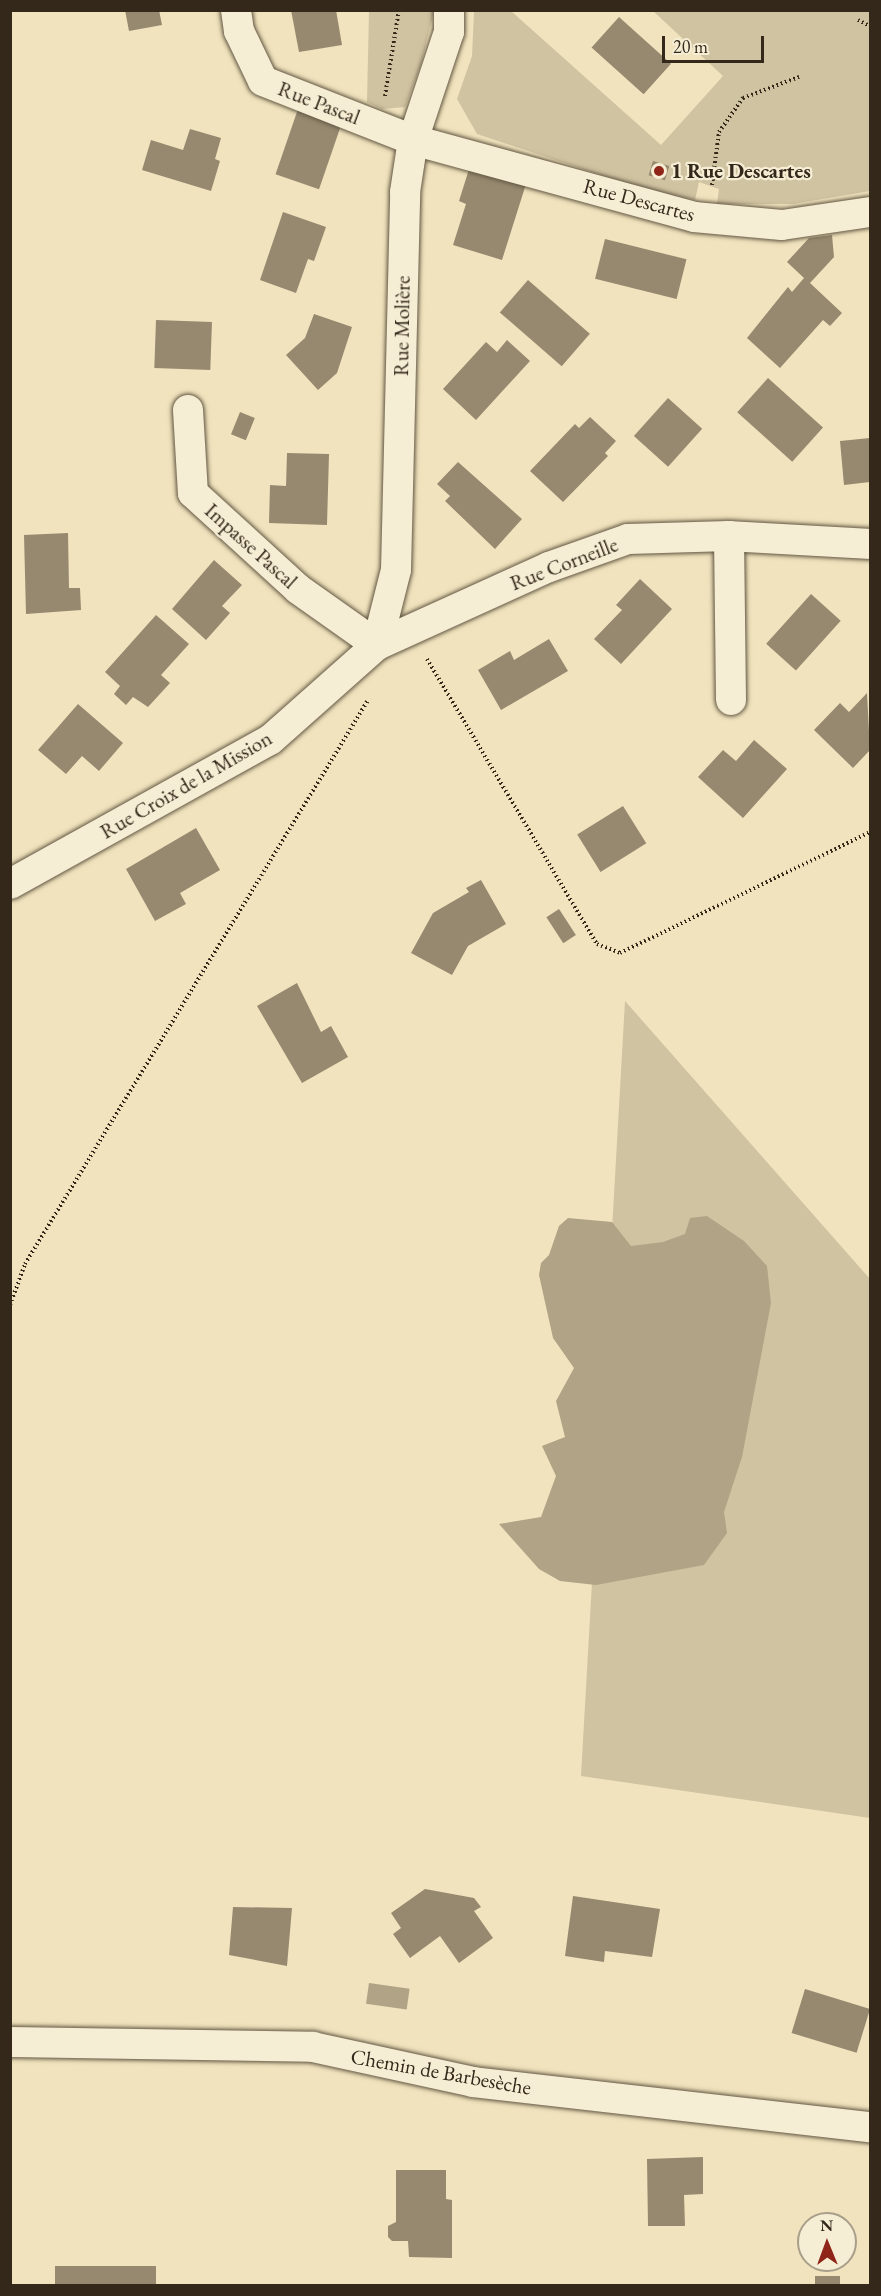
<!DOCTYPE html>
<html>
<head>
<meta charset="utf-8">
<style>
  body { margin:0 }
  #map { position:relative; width:881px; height:2296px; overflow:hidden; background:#f0e3bd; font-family:"EB Garamond",serif }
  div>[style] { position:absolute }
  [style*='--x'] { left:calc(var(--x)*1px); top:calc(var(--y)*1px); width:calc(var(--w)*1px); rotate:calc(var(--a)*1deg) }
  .green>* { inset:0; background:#d0c3a1 }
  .water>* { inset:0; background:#b0a386; transform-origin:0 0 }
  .building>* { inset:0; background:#96896f; transform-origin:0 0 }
  .path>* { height:4px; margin-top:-2px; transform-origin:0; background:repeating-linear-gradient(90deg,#34281a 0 1.5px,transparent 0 4.5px) }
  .roads { filter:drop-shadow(0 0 2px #635743) drop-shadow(0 0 2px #635743) }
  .street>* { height:30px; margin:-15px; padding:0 15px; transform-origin:15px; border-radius:15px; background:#f5edd4 }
  .dots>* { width:16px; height:16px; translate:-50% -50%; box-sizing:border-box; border:3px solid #f5edd4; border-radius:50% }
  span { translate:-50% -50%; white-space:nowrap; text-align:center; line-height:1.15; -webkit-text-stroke:4.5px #f5edd4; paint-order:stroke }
  .street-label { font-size:21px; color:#34281a }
  .poi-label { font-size:21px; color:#34281a; font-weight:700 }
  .left { translate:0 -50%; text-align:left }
  .frame { position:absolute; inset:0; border:12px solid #34281a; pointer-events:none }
  .north { position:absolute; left:797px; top:2212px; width:60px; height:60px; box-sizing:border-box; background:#f5edd4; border:2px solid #a89e8a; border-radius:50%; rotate:359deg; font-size:16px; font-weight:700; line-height:24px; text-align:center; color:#34281a }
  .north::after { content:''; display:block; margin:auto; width:21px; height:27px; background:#8f2418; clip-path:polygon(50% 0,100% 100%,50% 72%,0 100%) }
  .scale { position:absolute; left:662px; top:36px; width:102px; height:27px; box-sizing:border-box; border:3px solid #34281a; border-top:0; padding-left:8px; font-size:18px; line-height:21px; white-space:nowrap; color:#34281a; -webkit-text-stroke:4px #f5edd4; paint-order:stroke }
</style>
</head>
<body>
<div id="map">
  <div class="green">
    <div style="clip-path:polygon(369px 11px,434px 11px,421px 64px,405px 107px,382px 109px,367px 102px)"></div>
    <div style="clip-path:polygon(474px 11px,511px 11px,661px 145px,723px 76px,653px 11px,870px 11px,870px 191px,793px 204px,717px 204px,719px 189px,699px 182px,695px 200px,649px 191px,477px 134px,457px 99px,472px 56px)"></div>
    <div style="clip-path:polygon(625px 1001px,870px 1279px,870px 1818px,581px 1776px)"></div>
  </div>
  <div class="water">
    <div style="clip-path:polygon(707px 1216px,744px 1241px,767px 1266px,771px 1303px,742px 1457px,724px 1512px,727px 1533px,704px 1565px,596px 1585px,560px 1581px,539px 1569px,499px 1524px,541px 1517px,556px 1476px,542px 1446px,565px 1437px,556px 1401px,574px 1368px,553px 1338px,539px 1275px,541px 1263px,549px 1255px,559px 1226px,568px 1218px,612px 1222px,631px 1246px,663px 1242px,685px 1234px,690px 1218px)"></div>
    <div style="left:369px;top:1983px;width:41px;height:21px;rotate:8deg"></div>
  </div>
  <div class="building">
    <div style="clip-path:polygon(125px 10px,159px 10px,162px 25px,129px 31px)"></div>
    <div style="clip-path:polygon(291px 10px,336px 10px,342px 45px,299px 52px)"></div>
    <div style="left:619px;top:17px;width:70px;height:41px;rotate:42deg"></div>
    <div style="left:298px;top:109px;width:46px;height:69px;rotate:19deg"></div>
    <div style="clip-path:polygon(190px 129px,221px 138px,215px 159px,220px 161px,211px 191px,142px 170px,151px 140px,183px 150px)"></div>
    <div style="left:653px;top:161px;width:17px;height:15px;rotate:17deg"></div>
    <div style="clip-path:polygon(470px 166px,526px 184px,502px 260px,453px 245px,466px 204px,459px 201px)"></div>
    <div style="clip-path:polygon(283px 212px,326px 227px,314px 261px,308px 259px,296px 293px,260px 280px)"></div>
    <div style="clip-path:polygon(832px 235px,834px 257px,810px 283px,842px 313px,830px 326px,823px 320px,780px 368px,747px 338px,788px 287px,792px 292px,804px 278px,787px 262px,809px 238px)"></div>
    <div style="left:605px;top:239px;width:84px;height:41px;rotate:14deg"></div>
    <div style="left:528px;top:280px;width:82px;height:43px;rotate:41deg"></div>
    <div style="clip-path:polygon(314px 314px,352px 327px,337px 373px,318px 390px,286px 355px,305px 338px)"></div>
    <div style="left:156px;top:320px;width:56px;height:48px;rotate:2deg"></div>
    <div style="clip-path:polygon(507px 340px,530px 361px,476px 420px,443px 389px,486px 342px,497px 352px)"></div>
    <div style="left:768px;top:378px;width:74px;height:46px;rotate:42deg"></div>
    <div style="left:668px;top:398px;width:46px;height:51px;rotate:42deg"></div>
    <div style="left:240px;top:412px;width:16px;height:24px;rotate:22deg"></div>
    <div style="clip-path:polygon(590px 417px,616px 441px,605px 453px,608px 456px,563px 502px,530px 471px,575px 424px,579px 428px)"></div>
    <div style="clip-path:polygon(870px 438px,870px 482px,844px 485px,840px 441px)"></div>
    <div style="clip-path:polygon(287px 453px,329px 454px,327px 525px,269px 523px,270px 485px,286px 486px)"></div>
    <div style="clip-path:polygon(458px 462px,522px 519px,495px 549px,445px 501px,450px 496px,437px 484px)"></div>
    <div style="clip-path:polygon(68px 533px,69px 588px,80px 588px,81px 610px,26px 614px,24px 535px)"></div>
    <div style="clip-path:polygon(214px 560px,242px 585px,222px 606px,230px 613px,206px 640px,172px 609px)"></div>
    <div style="clip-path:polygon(640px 579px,672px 609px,621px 664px,594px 639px,622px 610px,616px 605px)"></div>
    <div style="left:811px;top:594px;width:40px;height:67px;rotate:42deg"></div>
    <div style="clip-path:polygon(156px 615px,189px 644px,161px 675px,170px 683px,148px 707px,133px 697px,126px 705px,114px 694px,120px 686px,105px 672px)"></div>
    <div style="clip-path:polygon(549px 639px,568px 671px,501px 710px,478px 670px,510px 651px,514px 660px)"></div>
    <div style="clip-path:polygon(867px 693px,870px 750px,853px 768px,814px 730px,840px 703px,849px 712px)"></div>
    <div style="clip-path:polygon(78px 704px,123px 743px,99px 771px,82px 756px,66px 774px,38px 750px)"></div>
    <div style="clip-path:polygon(754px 740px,787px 769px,743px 818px,698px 777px,723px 750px,736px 761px)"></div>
    <div style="left:623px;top:806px;width:44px;height:54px;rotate:58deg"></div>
    <div style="clip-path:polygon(196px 828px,220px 870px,180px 893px,186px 904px,155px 921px,126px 869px)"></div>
    <div style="clip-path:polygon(481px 880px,506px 924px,468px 946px,452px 975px,411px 953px,433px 913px,469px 892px,466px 888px)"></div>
    <div style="left:559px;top:909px;width:31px;height:15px;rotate:57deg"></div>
    <div style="clip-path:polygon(297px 983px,321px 1032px,331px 1026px,348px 1057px,302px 1083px,257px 1006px)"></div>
    <div style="clip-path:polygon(425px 1889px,474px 1898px,481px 1907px,474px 1911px,493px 1938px,459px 1963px,440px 1936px,410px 1958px,393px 1934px,401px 1928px,391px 1913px)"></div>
    <div style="clip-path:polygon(573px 1896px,660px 1909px,652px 1957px,605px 1951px,604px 1962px,565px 1956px)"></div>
    <div style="clip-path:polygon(233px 1907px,292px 1908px,287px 1966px,229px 1955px)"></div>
    <div style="left:805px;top:1989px;width:68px;height:46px;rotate:17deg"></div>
    <div style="clip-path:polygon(703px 2157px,703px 2194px,684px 2195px,685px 2226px,648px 2226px,647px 2159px)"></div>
    <div style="clip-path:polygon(396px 2170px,446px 2170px,446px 2199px,452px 2200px,452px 2258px,409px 2257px,408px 2241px,392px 2241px,388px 2237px,388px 2226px,396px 2222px)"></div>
    <div style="left:156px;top:2266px;width:20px;height:101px;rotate:90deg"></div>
    <div style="left:840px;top:2276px;width:10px;height:25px;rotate:90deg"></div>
  </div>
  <div class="path">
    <div style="--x:858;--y:20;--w:13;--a:27"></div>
    <div style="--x:385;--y:96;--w:87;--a:-80.8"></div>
    <div style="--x:712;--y:185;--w:53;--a:-82.5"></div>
    <div style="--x:719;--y:132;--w:42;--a:-54.8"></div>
    <div style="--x:743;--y:98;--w:60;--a:-20.6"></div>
    <div style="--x:427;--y:659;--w:332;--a:59.2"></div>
    <div style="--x:597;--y:944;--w:25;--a:21"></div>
    <div style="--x:620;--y:953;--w:278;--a:-25.8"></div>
    <div style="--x:10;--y:1305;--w:44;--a:-69.9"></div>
    <div style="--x:25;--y:1264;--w:660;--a:-58.69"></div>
  </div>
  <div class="roads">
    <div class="street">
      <div style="--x:236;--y:10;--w:21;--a:82"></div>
      <div style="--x:239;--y:31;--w:55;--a:64.4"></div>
      <div style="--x:263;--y:81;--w:161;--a:21.5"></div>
      <div style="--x:413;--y:140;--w:291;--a:15.3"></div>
      <div style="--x:694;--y:217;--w:88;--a:5.2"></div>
      <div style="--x:782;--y:225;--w:89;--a:-8.4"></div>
      <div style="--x:188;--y:410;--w:83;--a:86.6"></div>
      <div style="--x:193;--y:493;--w:142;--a:42.4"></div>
      <div style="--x:298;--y:589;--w:97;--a:35.3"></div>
      <div style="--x:729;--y:536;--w:164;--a:89.3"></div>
      <div style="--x:377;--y:645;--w:77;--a:-75.8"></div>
      <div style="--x:396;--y:570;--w:378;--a:-88.6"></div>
      <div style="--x:405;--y:192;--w:53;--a:-81.3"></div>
      <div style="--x:413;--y:140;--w:114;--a:-71.6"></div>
      <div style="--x:449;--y:32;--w:22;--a:-90"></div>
      <div style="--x:10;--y:884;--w:297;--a:-29"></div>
      <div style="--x:270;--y:740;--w:143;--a:-41.6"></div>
      <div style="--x:377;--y:645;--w:189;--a:-24.4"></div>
      <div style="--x:549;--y:567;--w:84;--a:-19.5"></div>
      <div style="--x:628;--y:539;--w:101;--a:-1.7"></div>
      <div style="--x:729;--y:536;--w:141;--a:3.2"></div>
      <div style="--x:10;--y:2042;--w:303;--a:0.9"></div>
      <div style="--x:313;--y:2047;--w:164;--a:12.3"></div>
      <div style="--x:473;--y:2082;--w:400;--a:6.5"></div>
    </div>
  </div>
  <div class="dots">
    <div style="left:659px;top:171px;background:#8f2418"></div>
  </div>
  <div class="street-label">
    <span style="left:319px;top:103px;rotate:21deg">Rue Pascal</span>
    <span style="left:639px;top:200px;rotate:15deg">Rue Descartes</span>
    <span style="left:402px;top:326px;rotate:-89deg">Rue Molière</span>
    <span style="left:251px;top:546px;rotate:42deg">Impasse Pascal</span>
    <span style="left:564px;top:564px;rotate:-21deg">Rue Corneille</span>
    <span style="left:186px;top:785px;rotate:-30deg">Rue Croix de la Mission</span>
    <span style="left:441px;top:2072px;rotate:10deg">Chemin de Barbesèche</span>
  </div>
  <div class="poi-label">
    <span class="left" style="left:671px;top:171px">1 Rue Descartes</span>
  </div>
  <div class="frame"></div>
  <div class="north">N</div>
  <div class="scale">20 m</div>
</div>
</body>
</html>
